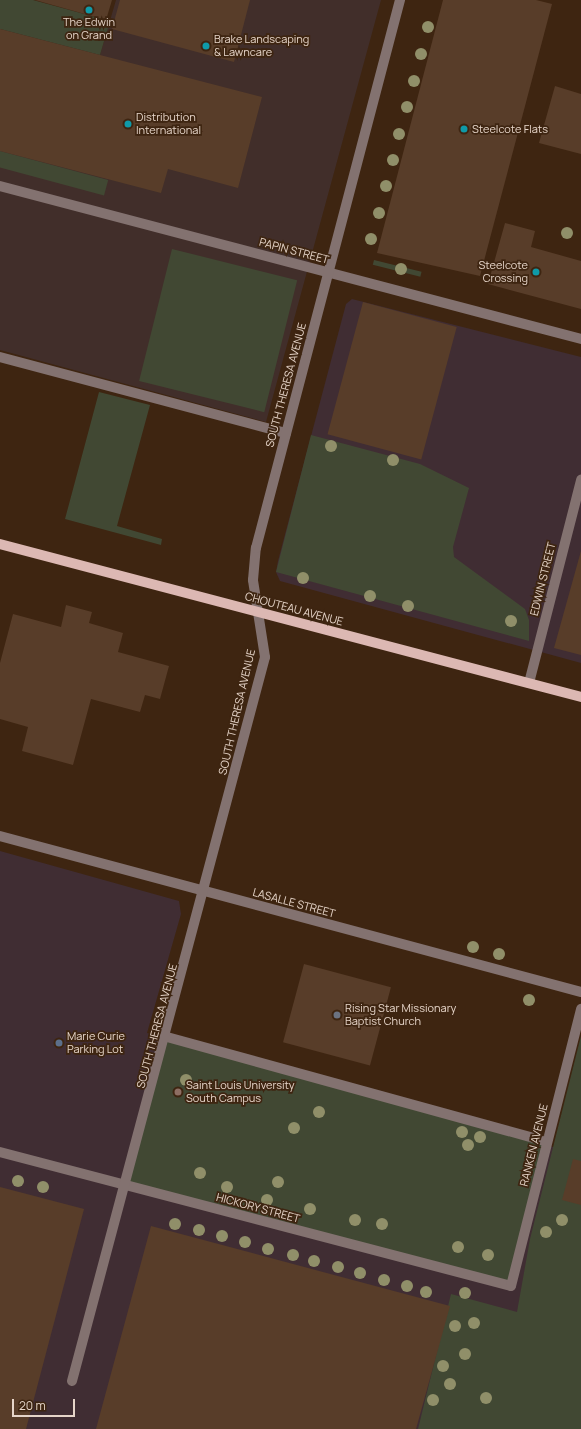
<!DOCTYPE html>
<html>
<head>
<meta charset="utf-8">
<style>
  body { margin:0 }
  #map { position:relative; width:581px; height:1429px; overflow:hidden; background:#3e2511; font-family:Manrope,sans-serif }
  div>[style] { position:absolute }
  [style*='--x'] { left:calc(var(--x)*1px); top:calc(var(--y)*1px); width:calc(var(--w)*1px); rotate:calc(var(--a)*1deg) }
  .industrial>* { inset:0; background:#412e2a }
  .education>* { inset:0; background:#402d33 }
  .green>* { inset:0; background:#414833; transform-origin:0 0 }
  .building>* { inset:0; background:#583d29; transform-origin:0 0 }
  .minor>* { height:10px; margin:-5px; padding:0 5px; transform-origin:5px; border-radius:5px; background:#837270 }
  .major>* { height:10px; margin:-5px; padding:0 5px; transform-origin:5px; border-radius:5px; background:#dcb8b3 }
  .trees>* { width:12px; height:12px; margin:-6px; border-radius:50%; background:#908f69 }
  .dots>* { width:11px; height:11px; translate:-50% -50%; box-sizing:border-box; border:2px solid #3e2511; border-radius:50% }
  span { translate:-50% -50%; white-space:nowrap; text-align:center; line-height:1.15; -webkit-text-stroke:3.5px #3e2511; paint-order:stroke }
  .poi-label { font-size:11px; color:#e6d5c9 }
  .left { translate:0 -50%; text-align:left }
  .right { translate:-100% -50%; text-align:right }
  .street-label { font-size:11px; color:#e6d5c9 }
  .scale { position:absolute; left:12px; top:1399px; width:63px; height:18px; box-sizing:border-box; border:2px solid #e6d5c9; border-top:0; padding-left:5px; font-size:12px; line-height:14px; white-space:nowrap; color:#e6d5c9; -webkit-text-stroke:3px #3e2511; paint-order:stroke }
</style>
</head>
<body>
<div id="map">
  <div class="industrial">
    <div style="clip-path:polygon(116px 0,381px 0,266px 422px,0 350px,0 29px,100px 55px)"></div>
  </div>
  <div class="education">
    <div style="clip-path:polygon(352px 299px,581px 357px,581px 663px,280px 581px,276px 572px,278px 561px,346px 304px)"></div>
    <div style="clip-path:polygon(0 851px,179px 901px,181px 914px,147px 1033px,553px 1147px,581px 1429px,0 1429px)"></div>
  </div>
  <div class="green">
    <div style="clip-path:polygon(0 0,33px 0,110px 21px,100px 55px,0 29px)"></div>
    <div style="left:0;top:151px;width:112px;height:16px;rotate:15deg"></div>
    <div style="left:172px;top:249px;width:129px;height:136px;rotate:14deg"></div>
    <div style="left:374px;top:260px;width:49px;height:5px;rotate:14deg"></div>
    <div style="clip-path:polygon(99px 392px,150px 405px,117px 526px,162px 539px,161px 545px,65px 519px)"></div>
    <div style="clip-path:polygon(311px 435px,420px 464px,469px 488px,453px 547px,454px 557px,525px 609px,529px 620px,529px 641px,276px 572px)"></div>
    <div style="clip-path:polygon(581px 1036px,581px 1429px,418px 1429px,451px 1294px,517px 1312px,530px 1239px)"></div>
    <div style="left:167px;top:1037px;width:394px;height:155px;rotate:15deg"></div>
  </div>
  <div class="building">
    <div style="clip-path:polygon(35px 0,112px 0,106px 20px)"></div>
    <div style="clip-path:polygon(120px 0,250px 0,234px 62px,112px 29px)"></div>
    <div style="clip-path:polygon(443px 0,536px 0,552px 4px,480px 276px,377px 253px)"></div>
    <div style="clip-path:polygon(0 29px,262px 97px,238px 188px,168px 169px,161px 193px,0 151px)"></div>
    <div style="clip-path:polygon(555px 86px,581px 94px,581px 154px,539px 143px)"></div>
    <div style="clip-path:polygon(505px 223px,535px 231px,531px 247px,581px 261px,581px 309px,488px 284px)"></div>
    <div style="left:363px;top:302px;width:97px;height:137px;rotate:15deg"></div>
    <div style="clip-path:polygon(581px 551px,581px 655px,554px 648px)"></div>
    <div style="clip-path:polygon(66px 605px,92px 612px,89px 623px,123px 633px,118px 652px,169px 666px,160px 699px,145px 695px,140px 712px,91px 699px,73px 765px,22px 751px,28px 727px,0 719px,0 663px,13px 614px,61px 627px)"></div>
    <div style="left:304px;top:964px;width:90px;height:81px;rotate:15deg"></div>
    <div style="clip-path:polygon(573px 1159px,581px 1161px,581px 1205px,562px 1200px)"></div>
    <div style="clip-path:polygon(0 1187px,84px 1209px,26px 1429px,0 1429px)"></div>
    <div style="clip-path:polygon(151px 1226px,450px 1306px,416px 1429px,96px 1429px)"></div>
  </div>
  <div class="minor">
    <div style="--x:0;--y:186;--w:601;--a:14.75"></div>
    <div style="--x:0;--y:357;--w:296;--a:14.9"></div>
    <div style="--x:529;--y:683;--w:210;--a:-75.6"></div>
    <div style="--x:0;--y:836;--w:602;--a:15.03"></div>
    <div style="--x:167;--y:1037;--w:394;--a:15.4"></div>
    <div style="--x:0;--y:1152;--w:528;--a:14.69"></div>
    <div style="--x:511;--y:1286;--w:286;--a:-75.8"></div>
    <div style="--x:72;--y:1381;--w:749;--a:-75.07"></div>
    <div style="--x:265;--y:657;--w:78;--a:-98.9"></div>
    <div style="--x:253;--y:580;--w:32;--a:-85"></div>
    <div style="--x:256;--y:548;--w:567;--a:-75.28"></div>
  </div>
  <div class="major">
    <div style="--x:0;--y:544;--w:601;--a:14.75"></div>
  </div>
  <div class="trees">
    <div style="left:428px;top:27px"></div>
    <div style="left:421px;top:54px"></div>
    <div style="left:414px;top:81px"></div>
    <div style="left:407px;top:107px"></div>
    <div style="left:399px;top:134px"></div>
    <div style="left:393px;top:160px"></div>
    <div style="left:386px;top:186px"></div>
    <div style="left:379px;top:213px"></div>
    <div style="left:567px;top:233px"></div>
    <div style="left:371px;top:239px"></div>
    <div style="left:401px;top:269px"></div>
    <div style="left:331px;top:446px"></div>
    <div style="left:393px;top:460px"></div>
    <div style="left:303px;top:578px"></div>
    <div style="left:370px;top:596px"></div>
    <div style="left:408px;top:606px"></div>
    <div style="left:511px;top:621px"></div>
    <div style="left:473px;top:947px"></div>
    <div style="left:499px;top:954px"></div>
    <div style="left:529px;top:1000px"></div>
    <div style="left:186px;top:1080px"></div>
    <div style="left:319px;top:1112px"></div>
    <div style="left:294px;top:1128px"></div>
    <div style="left:462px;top:1132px"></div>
    <div style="left:480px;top:1137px"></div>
    <div style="left:468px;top:1145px"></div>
    <div style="left:200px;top:1173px"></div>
    <div style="left:18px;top:1181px"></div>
    <div style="left:278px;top:1182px"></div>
    <div style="left:43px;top:1187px"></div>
    <div style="left:227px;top:1187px"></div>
    <div style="left:267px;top:1200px"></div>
    <div style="left:310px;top:1209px"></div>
    <div style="left:355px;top:1220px"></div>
    <div style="left:562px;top:1220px"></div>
    <div style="left:175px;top:1224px"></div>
    <div style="left:382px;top:1224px"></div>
    <div style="left:199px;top:1230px"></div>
    <div style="left:546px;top:1232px"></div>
    <div style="left:222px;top:1236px"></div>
    <div style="left:245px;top:1242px"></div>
    <div style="left:458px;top:1247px"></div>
    <div style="left:268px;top:1249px"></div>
    <div style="left:293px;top:1255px"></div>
    <div style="left:488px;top:1255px"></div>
    <div style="left:314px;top:1261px"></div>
    <div style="left:338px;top:1267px"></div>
    <div style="left:360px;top:1273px"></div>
    <div style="left:384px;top:1280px"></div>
    <div style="left:407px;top:1286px"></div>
    <div style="left:426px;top:1292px"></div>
    <div style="left:465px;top:1293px"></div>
    <div style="left:474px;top:1323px"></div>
    <div style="left:455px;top:1326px"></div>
    <div style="left:465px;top:1354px"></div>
    <div style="left:443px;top:1366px"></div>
    <div style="left:450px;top:1384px"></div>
    <div style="left:486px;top:1398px"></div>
    <div style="left:433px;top:1400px"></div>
  </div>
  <div class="dots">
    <div style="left:89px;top:10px;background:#0f9aa8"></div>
    <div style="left:206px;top:46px;background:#0f9aa8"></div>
    <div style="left:128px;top:124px;background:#0f9aa8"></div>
    <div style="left:464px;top:129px;background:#0f9aa8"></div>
    <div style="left:536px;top:272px;background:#0f9aa8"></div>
    <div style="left:337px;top:1015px;background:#6b7280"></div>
    <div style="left:59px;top:1043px;background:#5c6f8a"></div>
    <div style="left:178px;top:1092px;background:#8d6e63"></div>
  </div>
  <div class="poi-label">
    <span style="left:89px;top:29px">The Edwin<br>on Grand</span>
    <span class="left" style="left:214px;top:46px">Brake Landscaping<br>&amp; Lawncare</span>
    <span class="left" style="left:136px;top:124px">Distribution<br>International</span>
    <span class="left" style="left:472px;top:129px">Steelcote Flats</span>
    <span class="right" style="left:528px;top:272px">Steelcote<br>Crossing</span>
    <span class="left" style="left:345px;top:1015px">Rising Star Missionary<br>Baptist Church</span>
    <span class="left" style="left:67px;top:1043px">Marie Curie<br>Parking Lot</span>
    <span class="left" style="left:186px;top:1092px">Saint Louis University<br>South Campus</span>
  </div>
  <div class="street-label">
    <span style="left:294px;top:251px;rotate:15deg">PAPIN STREET</span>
    <span style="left:286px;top:385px;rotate:-75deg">SOUTH THERESA AVENUE</span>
    <span style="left:543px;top:579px;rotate:-76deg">EDWIN STREET</span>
    <span style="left:294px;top:609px;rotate:15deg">CHOUTEAU AVENUE</span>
    <span style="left:237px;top:712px;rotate:-77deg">SOUTH THERESA AVENUE</span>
    <span style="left:294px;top:903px;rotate:15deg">LASALLE STREET</span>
    <span style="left:157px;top:1026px;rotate:-75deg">SOUTH THERESA AVENUE</span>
    <span style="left:534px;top:1145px;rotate:-76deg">RANKEN AVENUE</span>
    <span style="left:258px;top:1208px;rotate:15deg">HICKORY STREET</span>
  </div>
  <div class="scale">20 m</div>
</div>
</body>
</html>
